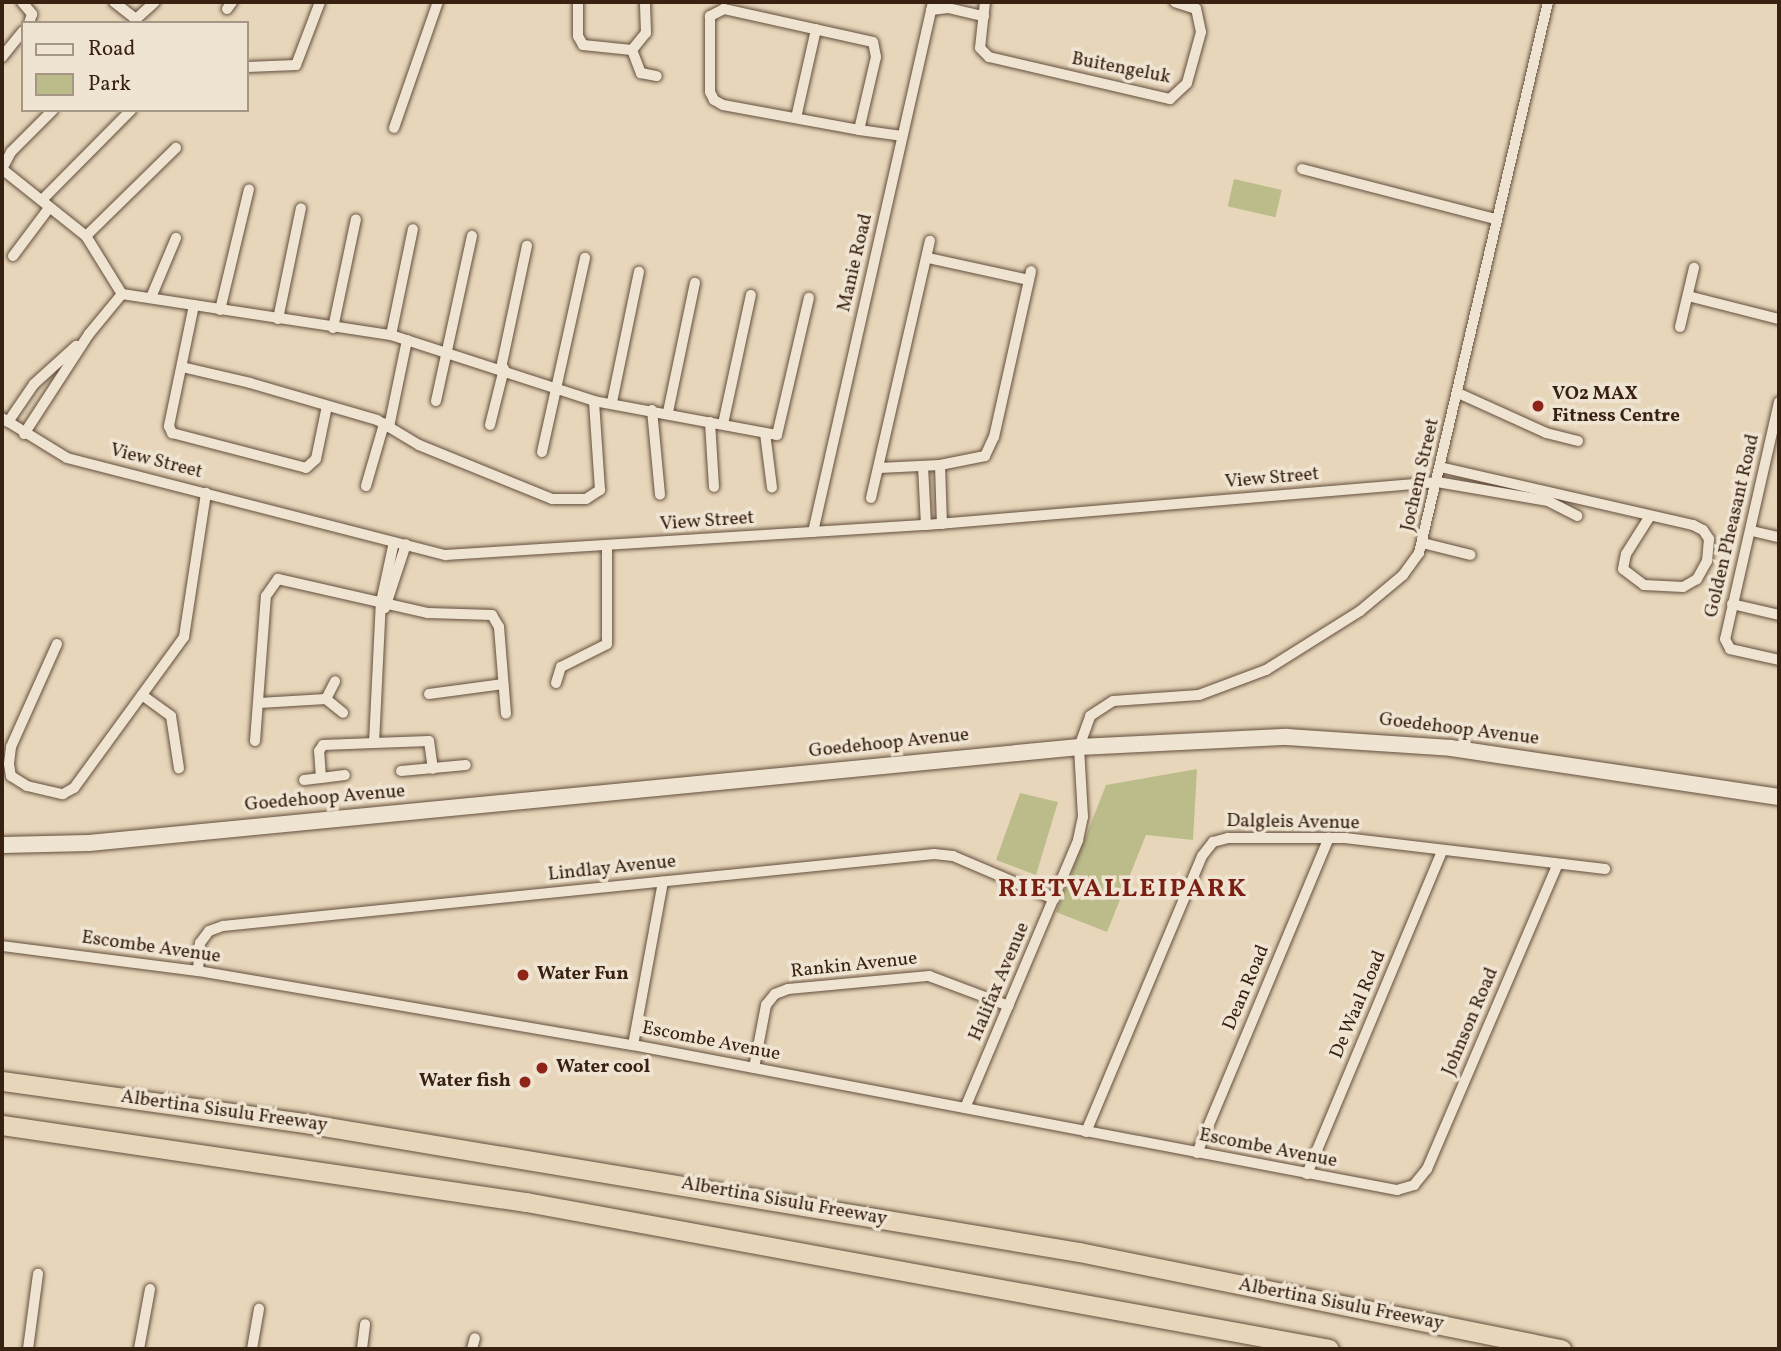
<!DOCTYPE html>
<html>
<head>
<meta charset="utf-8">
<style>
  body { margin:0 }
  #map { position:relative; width:1781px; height:1351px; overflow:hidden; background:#e7d6ba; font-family:Vollkorn,serif }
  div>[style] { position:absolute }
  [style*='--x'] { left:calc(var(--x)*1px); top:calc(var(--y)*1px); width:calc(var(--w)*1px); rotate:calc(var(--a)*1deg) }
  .green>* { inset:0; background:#bcbc8b; transform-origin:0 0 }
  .roads { filter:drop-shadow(0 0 2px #644e3c) drop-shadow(0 0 2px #644e3c) }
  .street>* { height:10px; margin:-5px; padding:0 5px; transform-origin:5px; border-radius:5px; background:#efe4d2 }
  .secondary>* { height:16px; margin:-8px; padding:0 8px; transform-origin:8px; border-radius:8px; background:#efe4d2 }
  .highway>* { height:19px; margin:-9.5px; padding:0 9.5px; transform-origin:9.5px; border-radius:9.5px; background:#e7d6ba }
  .dots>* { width:19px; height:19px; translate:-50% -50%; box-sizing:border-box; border:4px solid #efe4d2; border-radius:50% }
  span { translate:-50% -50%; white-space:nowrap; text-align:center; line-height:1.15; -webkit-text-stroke:7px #efe4d2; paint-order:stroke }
  .street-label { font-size:19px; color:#392112 }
  .poi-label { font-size:19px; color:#392112; font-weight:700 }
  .left { translate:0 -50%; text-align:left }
  .right { translate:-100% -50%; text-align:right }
  .district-label { font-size:26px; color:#7a1f14; font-weight:700; letter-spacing:2px }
  .frame { position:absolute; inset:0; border:4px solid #392112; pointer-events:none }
  .legend { position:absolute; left:21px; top:21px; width:228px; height:91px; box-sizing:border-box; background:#efe4d2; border:2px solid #a69685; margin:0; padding:9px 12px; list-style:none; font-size:21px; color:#392112 }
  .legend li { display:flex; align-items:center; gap:14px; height:35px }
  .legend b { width:35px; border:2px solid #a69685 }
</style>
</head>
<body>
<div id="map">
  <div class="green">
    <div style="left:1234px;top:179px;width:49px;height:28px;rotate:13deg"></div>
    <div style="clip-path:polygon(1197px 769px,1193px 840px,1146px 835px,1107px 932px,1056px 912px,1106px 785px)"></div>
    <div style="clip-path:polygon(1020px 793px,1058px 802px,1036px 875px,996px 860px)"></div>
  </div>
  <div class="roads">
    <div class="street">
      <div style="--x:22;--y:2;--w:16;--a:50"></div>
      <div style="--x:32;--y:14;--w:9;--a:108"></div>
      <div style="--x:114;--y:2;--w:28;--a:38"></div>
      <div style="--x:136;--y:19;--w:25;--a:-42"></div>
      <div style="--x:578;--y:2;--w:34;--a:90"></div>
      <div style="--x:578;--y:36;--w:10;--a:61"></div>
      <div style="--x:583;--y:45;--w:49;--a:5.8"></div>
      <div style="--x:632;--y:50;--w:22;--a:-51"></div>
      <div style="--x:646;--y:33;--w:31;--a:-92"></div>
      <div style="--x:985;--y:2;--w:46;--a:96.2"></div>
      <div style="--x:980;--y:48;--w:13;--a:45"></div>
      <div style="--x:989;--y:57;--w:186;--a:13.1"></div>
      <div style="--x:1170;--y:99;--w:23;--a:-43"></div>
      <div style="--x:1187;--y:83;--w:53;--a:-74.6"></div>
      <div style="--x:1201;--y:32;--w:24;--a:-102"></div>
      <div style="--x:1196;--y:9;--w:22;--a:-162"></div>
      <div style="--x:227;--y:9;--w:9;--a:-54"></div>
      <div style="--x:931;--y:10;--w:17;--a:-7"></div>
      <div style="--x:948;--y:8;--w:37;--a:13"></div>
      <div style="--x:632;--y:50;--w:25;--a:69"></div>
      <div style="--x:641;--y:73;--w:16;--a:11"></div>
      <div style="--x:2;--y:57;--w:33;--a:-51"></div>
      <div style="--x:247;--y:67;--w:49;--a:-2.3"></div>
      <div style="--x:296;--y:65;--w:67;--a:-69.1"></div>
      <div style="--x:796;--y:118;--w:91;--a:-77.3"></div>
      <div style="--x:394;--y:128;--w:133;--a:-70.8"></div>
      <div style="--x:859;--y:130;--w:75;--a:-76.9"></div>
      <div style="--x:876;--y:57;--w:15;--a:-101"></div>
      <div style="--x:873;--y:42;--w:153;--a:-167.5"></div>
      <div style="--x:724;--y:9;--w:16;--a:153"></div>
      <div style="--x:710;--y:16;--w:76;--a:90"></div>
      <div style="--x:710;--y:92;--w:9;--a:63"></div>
      <div style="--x:714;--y:100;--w:10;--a:29"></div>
      <div style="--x:723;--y:105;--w:138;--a:10.4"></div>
      <div style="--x:859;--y:130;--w:43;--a:7.9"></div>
      <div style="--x:2;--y:169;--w:107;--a:38.6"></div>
      <div style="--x:86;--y:236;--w:68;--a:58.2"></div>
      <div style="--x:2;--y:169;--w:19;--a:-62"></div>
      <div style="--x:11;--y:152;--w:59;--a:-45"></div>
      <div style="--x:1302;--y:169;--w:200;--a:14.5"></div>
      <div style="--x:42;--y:200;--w:127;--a:-45.3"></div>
      <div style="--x:86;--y:236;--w:126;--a:-44.4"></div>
      <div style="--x:13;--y:256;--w:60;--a:-53.1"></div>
      <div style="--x:928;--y:258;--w:103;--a:12.3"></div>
      <div style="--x:122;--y:294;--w:272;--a:8.7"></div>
      <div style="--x:391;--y:335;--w:213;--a:18"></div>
      <div style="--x:594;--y:401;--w:186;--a:10.5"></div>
      <div style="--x:777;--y:435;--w:141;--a:-76.9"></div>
      <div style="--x:152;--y:295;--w:62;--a:-67.2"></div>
      <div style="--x:1688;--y:296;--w:94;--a:14.2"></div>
      <div style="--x:194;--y:305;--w:124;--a:101.7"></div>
      <div style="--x:169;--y:426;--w:8;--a:67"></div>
      <div style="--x:172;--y:433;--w:138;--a:14.6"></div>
      <div style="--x:306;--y:468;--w:13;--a:-42"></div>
      <div style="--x:316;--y:459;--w:54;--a:-78.3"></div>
      <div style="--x:220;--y:310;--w:124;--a:-76.5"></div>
      <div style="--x:278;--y:319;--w:113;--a:-78.3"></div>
      <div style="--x:1680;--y:327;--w:61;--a:-76.7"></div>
      <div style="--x:333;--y:328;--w:111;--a:-78.1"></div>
      <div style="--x:391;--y:335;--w:108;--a:-78.3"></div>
      <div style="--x:407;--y:340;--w:89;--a:101.7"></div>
      <div style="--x:389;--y:427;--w:35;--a:31"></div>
      <div style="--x:419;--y:445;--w:144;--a:22.1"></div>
      <div style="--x:552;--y:499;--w:34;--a:0"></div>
      <div style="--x:586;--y:499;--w:17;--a:-33"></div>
      <div style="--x:600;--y:490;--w:89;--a:-93.9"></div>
      <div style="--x:182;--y:367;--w:70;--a:13.2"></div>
      <div style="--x:250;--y:383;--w:132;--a:16.2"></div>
      <div style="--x:377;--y:420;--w:14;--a:30"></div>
      <div style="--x:501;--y:368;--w:125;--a:-78"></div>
      <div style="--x:1458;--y:393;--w:97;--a:24.4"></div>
      <div style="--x:1546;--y:433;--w:33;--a:14"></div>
      <div style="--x:436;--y:401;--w:169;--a:-77.7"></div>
      <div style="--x:612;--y:402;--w:133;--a:-78.3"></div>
      <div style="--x:1779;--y:402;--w:243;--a:102.8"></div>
      <div style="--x:1725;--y:639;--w:11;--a:63"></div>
      <div style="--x:1730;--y:649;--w:50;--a:12.7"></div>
      <div style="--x:652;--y:410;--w:85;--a:84.6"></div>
      <div style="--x:668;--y:412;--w:132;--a:-78.2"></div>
      <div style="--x:2;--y:418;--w:76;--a:31.6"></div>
      <div style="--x:67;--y:458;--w:391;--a:14.4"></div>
      <div style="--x:446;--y:555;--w:481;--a:-3.6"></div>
      <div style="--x:926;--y:525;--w:513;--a:-4.81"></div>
      <div style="--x:1437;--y:482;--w:113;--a:9.7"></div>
      <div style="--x:1548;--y:501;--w:33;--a:27"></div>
      <div style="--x:8;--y:422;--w:46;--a:-55.6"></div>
      <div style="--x:34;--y:384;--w:57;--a:-42.1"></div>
      <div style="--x:710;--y:422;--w:65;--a:86.5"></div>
      <div style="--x:723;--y:424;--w:132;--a:-77.8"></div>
      <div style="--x:490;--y:425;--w:58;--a:-76"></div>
      <div style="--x:765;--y:433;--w:55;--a:82.7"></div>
      <div style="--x:24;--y:434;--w:119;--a:-57"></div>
      <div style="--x:89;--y:334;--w:52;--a:-50.5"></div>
      <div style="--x:542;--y:452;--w:199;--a:-77.5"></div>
      <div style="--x:940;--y:465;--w:59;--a:88.1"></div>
      <div style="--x:923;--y:466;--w:59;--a:87.1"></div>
      <div style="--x:1440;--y:467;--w:260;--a:12.9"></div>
      <div style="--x:1693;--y:525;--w:11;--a:27"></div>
      <div style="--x:1703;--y:530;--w:11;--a:56"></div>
      <div style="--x:1709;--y:539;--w:22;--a:95"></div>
      <div style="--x:1707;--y:561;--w:21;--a:119"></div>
      <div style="--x:1697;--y:579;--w:16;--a:150"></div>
      <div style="--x:1683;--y:587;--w:39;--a:-177"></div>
      <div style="--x:1644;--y:585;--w:26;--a:-143"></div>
      <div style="--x:1623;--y:569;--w:15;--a:-79"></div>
      <div style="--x:1626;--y:554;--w:45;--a:-57.7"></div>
      <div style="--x:879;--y:468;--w:61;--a:-2.8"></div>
      <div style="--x:940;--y:465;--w:46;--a:-11.3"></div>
      <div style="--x:985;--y:456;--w:21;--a:-65"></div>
      <div style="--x:994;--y:437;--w:170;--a:-77.4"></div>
      <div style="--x:366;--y:486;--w:65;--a:-73.8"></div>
      <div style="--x:871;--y:498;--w:264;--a:-77.1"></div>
      <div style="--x:1752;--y:531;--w:28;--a:13"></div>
      <div style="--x:813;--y:532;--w:543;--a:-77.24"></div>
      <div style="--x:1423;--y:543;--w:49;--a:14"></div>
      <div style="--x:1732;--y:604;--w:48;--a:13.2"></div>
      <div style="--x:385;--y:608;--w:67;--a:-71.8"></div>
      <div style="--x:57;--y:644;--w:113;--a:114.1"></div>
      <div style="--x:11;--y:747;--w:17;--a:97"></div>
      <div style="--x:9;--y:764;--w:12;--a:81"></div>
      <div style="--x:11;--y:776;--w:19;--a:32"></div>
      <div style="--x:27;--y:786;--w:37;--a:13"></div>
      <div style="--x:63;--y:794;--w:13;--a:-29"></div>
      <div style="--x:74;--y:788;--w:187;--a:-53.9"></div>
      <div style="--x:184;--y:637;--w:146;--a:-81.3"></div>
      <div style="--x:556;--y:683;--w:17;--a:-73"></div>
      <div style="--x:561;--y:667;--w:51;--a:-26.6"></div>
      <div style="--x:607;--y:644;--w:98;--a:-90"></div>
      <div style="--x:429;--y:694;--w:75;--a:-7.7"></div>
      <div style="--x:142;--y:695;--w:36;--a:36"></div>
      <div style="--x:171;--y:716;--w:53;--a:81.3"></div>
      <div style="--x:326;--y:699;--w:22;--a:39"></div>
      <div style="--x:259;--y:703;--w:67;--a:-3.4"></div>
      <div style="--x:326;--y:699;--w:20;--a:-63"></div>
      <div style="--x:255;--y:741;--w:145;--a:-85.7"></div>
      <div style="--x:266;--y:596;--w:21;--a:-55"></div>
      <div style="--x:278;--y:579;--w:154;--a:12.8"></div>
      <div style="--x:428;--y:613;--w:64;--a:1.8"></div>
      <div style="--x:492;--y:615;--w:14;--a:60"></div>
      <div style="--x:499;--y:627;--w:87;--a:85.4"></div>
      <div style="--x:374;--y:743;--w:55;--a:-2.1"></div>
      <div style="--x:429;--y:741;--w:28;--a:82"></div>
      <div style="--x:401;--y:771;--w:65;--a:-5.3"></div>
      <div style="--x:321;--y:778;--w:24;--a:-7"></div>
      <div style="--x:304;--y:780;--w:17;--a:-7"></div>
      <div style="--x:321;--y:778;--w:27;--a:-94"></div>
      <div style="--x:319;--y:751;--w:7;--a:-56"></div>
      <div style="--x:323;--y:745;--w:51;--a:-2.2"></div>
      <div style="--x:374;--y:743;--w:141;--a:-87.2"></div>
      <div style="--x:381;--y:602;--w:61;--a:-77.8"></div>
      <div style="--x:2;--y:946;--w:198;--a:7.3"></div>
      <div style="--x:198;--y:971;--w:441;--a:9.7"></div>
      <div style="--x:633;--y:1045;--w:778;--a:10.75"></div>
      <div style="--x:1397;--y:1190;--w:18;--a:-16"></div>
      <div style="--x:1414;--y:1185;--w:21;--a:-51"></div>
      <div style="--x:1427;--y:1169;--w:331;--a:-66.8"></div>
      <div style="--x:198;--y:971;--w:28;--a:-86"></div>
      <div style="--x:200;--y:943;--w:15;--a:-53"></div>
      <div style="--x:209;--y:931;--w:15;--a:-20"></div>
      <div style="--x:223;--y:926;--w:715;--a:-5.78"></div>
      <div style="--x:934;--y:854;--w:19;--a:6"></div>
      <div style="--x:953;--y:856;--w:110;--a:23.1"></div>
      <div style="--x:633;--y:1045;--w:166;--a:-79.6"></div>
      <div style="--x:754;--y:1068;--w:64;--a:-79.2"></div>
      <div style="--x:766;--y:1005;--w:14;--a:-51"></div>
      <div style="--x:775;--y:994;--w:14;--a:-21"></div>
      <div style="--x:788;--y:989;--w:142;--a:-5.3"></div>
      <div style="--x:929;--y:976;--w:85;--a:20.6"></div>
      <div style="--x:965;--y:1108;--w:291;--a:-67.1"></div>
      <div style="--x:1078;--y:840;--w:24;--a:-78"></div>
      <div style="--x:1083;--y:817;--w:70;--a:-93.3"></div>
      <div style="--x:1079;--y:747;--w:33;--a:-70"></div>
      <div style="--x:1090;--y:716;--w:27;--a:-33"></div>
      <div style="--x:1113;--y:701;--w:86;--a:-4"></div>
      <div style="--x:1199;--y:695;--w:72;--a:-20.5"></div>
      <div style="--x:1266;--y:670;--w:111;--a:-32.1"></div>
      <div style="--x:1360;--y:611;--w:56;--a:-39.9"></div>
      <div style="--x:1403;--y:575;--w:27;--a:-54"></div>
      <div style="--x:1419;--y:553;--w:566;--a:-76.82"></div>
      <div style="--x:1086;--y:1132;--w:299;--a:-67.2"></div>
      <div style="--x:1202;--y:856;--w:18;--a:-52"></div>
      <div style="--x:1213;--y:842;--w:16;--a:-15"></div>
      <div style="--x:1228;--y:838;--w:117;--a:0"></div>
      <div style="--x:1345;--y:838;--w:262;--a:6.8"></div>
      <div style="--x:1197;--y:1153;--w:342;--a:-67.3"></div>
      <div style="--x:1307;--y:1174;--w:350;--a:-67.3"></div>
      <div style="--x:28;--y:1349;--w:76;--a:-82.4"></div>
      <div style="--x:139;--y:1349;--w:61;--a:-79.6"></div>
      <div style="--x:252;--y:1349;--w:41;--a:-80.1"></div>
      <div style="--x:362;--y:1349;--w:25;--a:-83"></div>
      <div style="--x:472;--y:1349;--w:11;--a:-75"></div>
    </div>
    <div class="secondary">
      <div style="--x:2;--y:845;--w:87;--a:-1.3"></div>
      <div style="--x:89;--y:843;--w:995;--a:-5.54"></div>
      <div style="--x:1079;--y:747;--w:208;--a:-2.8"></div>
      <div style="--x:1287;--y:737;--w:164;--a:3.8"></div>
      <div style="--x:1451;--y:748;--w:332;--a:8.5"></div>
    </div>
    <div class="highway">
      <div style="--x:2;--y:1081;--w:311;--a:7.9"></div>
      <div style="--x:310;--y:1124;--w:780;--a:9.45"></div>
      <div style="--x:1079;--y:1252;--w:492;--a:11.4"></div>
      <div style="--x:2;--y:1125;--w:530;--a:8.36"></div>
      <div style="--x:526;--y:1202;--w:816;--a:10.37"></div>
    </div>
  </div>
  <div class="dots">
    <div style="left:1538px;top:406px;background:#8f2418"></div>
    <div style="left:523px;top:975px;background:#8f2418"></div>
    <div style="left:542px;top:1068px;background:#8f2418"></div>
    <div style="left:525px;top:1082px;background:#8f2418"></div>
  </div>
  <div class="street-label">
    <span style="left:1121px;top:69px;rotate:11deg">Buitengeluk</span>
    <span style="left:856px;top:263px;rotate:-77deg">Manie Road</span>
    <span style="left:156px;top:462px;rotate:14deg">View Street</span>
    <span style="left:1421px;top:475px;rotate:-77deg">Jochem Street</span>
    <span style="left:1272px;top:479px;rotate:-5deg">View Street</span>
    <span style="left:707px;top:522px;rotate:-4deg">View Street</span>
    <span style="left:1733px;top:526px;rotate:-77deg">Golden Pheasant Road</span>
    <span style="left:1459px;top:730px;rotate:7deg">Goedehoop Avenue</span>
    <span style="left:889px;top:744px;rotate:-6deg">Goedehoop Avenue</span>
    <span style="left:325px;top:799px;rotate:-5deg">Goedehoop Avenue</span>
    <span style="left:1293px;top:823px;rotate:1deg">Dalgleis Avenue</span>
    <span style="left:612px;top:869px;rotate:-6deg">Lindlay Avenue</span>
    <span style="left:151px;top:948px;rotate:8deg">Escombe Avenue</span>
    <span style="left:854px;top:966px;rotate:-6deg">Rankin Avenue</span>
    <span style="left:1000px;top:982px;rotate:-67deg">Halifax Avenue</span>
    <span style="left:1247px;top:988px;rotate:-67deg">Dean Road</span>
    <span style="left:1359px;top:1005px;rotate:-67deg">De Waal Road</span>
    <span style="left:1471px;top:1022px;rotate:-67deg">Johnson Road</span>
    <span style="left:711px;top:1042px;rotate:11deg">Escombe Avenue</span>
    <span style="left:224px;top:1112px;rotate:8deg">Albertina Sisulu Freeway</span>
    <span style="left:1268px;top:1149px;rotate:11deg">Escombe Avenue</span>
    <span style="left:784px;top:1202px;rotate:10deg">Albertina Sisulu Freeway</span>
    <span style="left:1341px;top:1305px;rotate:11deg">Albertina Sisulu Freeway</span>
  </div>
  <div class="poi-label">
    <span class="left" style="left:1552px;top:406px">VO2 MAX<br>Fitness Centre</span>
    <span class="left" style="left:537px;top:975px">Water Fun</span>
    <span class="left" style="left:556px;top:1068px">Water cool</span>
    <span class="right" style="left:511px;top:1082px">Water fish</span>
  </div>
  <div class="district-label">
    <span style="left:1123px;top:890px">RIETVALLEIPARK</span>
  </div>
  <div class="frame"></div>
  <ul class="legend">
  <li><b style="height:9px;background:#efe4d2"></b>Road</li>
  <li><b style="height:19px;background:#bcbc8b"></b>Park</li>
  </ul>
</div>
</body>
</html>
